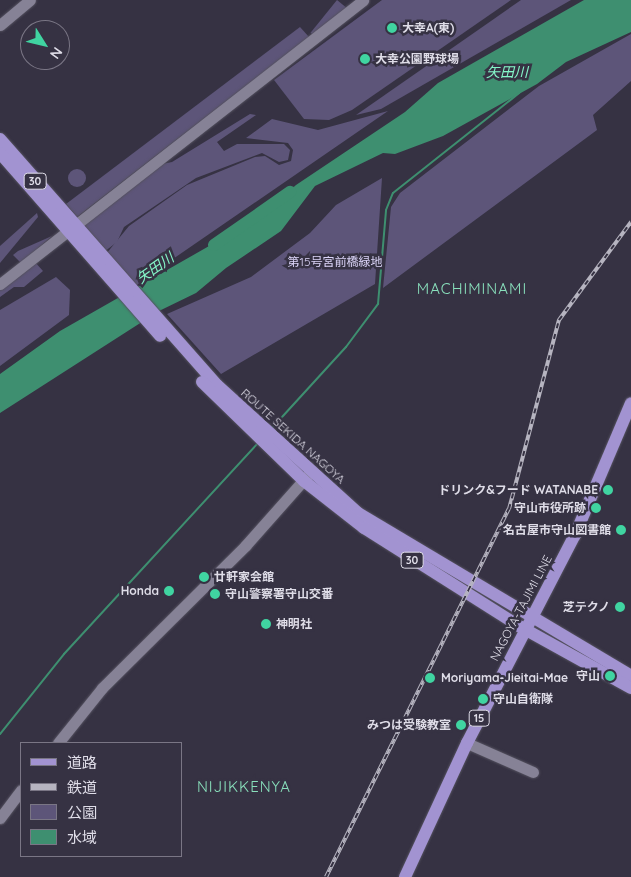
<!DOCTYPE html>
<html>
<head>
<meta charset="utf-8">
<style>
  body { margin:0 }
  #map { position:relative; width:631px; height:877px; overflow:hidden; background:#363243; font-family:Quicksand,"Noto Sans JP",sans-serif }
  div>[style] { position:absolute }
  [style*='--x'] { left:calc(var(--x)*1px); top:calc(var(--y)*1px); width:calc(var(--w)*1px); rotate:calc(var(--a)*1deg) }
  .green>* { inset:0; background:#5d5579; transform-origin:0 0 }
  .round { border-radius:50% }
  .water>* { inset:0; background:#3e8f70 }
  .stream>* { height:2px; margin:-1px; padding:0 1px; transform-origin:1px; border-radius:1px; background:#3e8f70 }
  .river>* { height:12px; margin:-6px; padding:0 6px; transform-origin:6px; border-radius:6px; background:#3e8f70 }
  .roads { filter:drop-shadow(0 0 1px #54515f) drop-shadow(0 0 1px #54515f) }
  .minor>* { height:11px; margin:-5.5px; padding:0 5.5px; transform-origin:5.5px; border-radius:5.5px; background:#868296 }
  .major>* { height:12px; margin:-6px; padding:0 6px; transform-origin:6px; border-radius:6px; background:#a293d1 }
  .rail>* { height:4px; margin-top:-2px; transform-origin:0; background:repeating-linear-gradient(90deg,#363243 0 5.5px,#b6b4c0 0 11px); box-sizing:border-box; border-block:1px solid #b6b4c0 }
  .dots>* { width:14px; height:14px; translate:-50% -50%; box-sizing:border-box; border:2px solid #363243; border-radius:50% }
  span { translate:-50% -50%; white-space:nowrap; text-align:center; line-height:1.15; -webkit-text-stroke:5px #363243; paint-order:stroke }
  .shield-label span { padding:1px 4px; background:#363243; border:1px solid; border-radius:4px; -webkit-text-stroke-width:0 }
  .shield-label { font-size:11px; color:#dfdde8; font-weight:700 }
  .poi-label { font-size:12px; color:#dfdde8; font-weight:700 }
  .left { translate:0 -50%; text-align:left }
  .right { translate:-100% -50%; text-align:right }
  .park-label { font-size:12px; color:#dbd4f8 }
  .street-label { font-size:12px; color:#dfdde8 }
  .water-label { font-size:14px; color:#85f6c9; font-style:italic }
  .quarter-label { font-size:15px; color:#89e0bc; letter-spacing:1px }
  .legend { position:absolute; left:20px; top:742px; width:162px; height:115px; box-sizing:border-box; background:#363243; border:1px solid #7a7685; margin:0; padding:6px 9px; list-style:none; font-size:15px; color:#dfdde8 }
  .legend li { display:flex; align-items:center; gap:10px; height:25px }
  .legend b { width:25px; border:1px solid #7a7685 }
  .north { position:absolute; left:20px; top:20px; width:50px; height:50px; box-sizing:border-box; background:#363243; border:1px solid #7a7685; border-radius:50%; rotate:126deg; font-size:14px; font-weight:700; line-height:20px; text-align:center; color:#dfdde8 }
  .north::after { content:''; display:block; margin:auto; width:18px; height:22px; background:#40d4a1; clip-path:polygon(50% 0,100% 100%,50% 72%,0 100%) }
</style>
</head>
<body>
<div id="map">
  <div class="green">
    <div style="left:337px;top:0;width:13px;height:42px;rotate:39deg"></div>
    <div style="clip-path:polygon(382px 0,511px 0,352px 110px,329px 120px,304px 119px,274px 80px)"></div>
    <div style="clip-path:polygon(521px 0,571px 0,381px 109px,356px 115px)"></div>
    <div style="clip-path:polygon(300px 27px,309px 37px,77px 217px,66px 204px)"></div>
    <div style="clip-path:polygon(631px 34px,631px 81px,593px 115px,597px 130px,383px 288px,391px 207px,400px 193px,539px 86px)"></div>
    <div style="clip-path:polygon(388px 111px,154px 272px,138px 290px,106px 254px,129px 226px,187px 185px,255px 157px,265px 156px,279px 165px,291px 161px,293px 150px,288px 143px,246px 138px,272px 119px,318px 130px)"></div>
    <div style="clip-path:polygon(250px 114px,256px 115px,217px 142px,224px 151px,237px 144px,284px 144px,290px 150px,288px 160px,279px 162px,262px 153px,196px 178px,124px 227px,117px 242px,104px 252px,79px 225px,152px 166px,172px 162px)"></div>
    <div class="round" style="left:68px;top:169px;width:18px;height:18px"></div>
    <div style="clip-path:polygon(382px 178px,375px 284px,221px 374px,167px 314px,251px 277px,310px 233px,336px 205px)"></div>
    <div style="clip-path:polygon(37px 213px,38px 217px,0 263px,0 246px)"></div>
    <div style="clip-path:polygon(52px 236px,21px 263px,13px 255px,18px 251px)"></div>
    <div style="clip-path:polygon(34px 261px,43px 271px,24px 287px,14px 287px,0 297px,0 288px)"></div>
    <div style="clip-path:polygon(56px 277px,70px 290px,69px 315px,0 366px,0 310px)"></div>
  </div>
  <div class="water">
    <div style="clip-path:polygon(584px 0,631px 0,631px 32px,566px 62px,537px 84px,443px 136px,395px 154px,383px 153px,315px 186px,281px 231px,226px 268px,196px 293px,159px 311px,0 413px,0 374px,60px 331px,260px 217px,296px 185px,405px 112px,438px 83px)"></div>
  </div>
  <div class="stream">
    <div style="--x:272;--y:428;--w:110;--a:-47.6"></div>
    <div style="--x:346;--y:347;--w:54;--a:-53.3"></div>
    <div style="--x:378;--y:304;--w:94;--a:-85.1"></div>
    <div style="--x:386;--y:210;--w:18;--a:-68"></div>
    <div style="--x:393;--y:193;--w:161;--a:-38.4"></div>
    <div style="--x:0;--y:734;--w:102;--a:-51.3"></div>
    <div style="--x:64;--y:654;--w:288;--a:-47.4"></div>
  </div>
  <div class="river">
    <div style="--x:214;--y:245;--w:93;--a:-34.9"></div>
  </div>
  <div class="roads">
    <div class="minor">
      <div style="--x:0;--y:25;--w:39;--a:-40"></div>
      <div style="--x:0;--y:284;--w:461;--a:-38"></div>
      <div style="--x:58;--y:743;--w:70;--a:-51.3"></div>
      <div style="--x:102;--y:688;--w:202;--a:-44.8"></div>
      <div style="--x:245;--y:546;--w:96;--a:-48.4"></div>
      <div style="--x:467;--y:743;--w:72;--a:23.7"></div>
      <div style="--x:0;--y:818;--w:35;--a:-53"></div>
    </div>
    <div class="major">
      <div style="--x:0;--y:139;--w:328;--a:48.6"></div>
      <div style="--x:217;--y:385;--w:190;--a:42.2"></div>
      <div style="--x:358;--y:513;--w:318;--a:30.8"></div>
      <div style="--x:0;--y:153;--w:243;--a:48.8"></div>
      <div style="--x:202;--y:382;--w:142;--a:44.1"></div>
      <div style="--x:304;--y:481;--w:76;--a:38.1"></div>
      <div style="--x:364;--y:528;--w:183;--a:32.3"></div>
      <div style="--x:519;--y:626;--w:128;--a:29"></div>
      <div style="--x:405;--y:877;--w:148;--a:-65.2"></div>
      <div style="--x:467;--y:743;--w:234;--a:-62.6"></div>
      <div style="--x:575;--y:535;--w:143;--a:-67"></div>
    </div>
  </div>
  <div class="rail">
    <div style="--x:326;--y:877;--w:411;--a:-63.6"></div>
    <div style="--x:509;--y:509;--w:196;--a:-75.2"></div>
    <div style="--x:559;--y:320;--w:122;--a:-53.7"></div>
  </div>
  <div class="dots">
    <div style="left:392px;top:28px;background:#40d4a1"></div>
    <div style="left:365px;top:59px;background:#40d4a1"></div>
    <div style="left:608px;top:490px;background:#40d4a1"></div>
    <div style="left:596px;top:508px;background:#40d4a1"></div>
    <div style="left:621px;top:530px;background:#40d4a1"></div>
    <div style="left:204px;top:577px;background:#40d4a1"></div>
    <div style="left:169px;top:591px;background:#40d4a1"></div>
    <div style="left:215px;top:594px;background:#40d4a1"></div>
    <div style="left:620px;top:607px;background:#40d4a1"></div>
    <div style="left:266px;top:624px;background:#40d4a1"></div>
    <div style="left:610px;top:676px;background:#40d4a1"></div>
    <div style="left:430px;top:678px;background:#40d4a1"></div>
    <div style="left:483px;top:699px;background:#40d4a1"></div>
    <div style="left:461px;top:725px;background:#40d4a1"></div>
  </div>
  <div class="shield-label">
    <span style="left:35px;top:181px">30</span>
    <span style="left:412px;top:560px">30</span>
    <span style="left:479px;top:718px">15</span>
  </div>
  <div class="poi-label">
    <span class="left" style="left:402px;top:28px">大幸A(東)</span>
    <span class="left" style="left:375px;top:59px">大幸公園野球場</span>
    <span class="right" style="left:598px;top:490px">ドリンク&amp;フード WATANABE</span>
    <span class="right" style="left:586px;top:508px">守山市役所跡</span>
    <span class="right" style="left:611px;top:530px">名古屋市守山図書館</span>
    <span class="left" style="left:214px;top:577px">廿軒家会館</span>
    <span class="right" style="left:159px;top:591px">Honda</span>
    <span class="left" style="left:225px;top:594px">守山警察署守山交番</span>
    <span class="right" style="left:610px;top:607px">芝テクノ</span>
    <span class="left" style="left:276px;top:624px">神明社</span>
    <span class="right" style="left:600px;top:676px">守山</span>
    <span class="left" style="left:441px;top:678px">Moriyama-Jieitai-Mae</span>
    <span class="left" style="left:493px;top:699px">守山自衛隊</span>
    <span class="right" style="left:451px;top:725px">みつは受験教室</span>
  </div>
  <div class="park-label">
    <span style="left:335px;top:262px">第15号宮前橋緑地</span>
  </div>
  <div class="street-label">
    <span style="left:293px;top:436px;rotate:42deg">ROUTE SEKIDA NAGOYA</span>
    <span style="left:521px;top:608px;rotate:-62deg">NAGOYA-TAJIMI LINE</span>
  </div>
  <div class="water-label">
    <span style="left:507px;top:72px">矢田川</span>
    <span style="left:155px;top:268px;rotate:-35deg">矢田川</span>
  </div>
  <div class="quarter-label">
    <span style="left:472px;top:289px">MACHIMINAMI</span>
    <span style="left:244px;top:787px">NIJIKKENYA</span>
  </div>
  <ul class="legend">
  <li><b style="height:6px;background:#a293d1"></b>道路</li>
  <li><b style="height:6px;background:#b6b4c0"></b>鉄道</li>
  <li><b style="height:14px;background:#5d5579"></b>公園</li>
  <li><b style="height:14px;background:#3e8f70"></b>水域</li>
  </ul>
  <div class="north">N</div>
</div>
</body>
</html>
